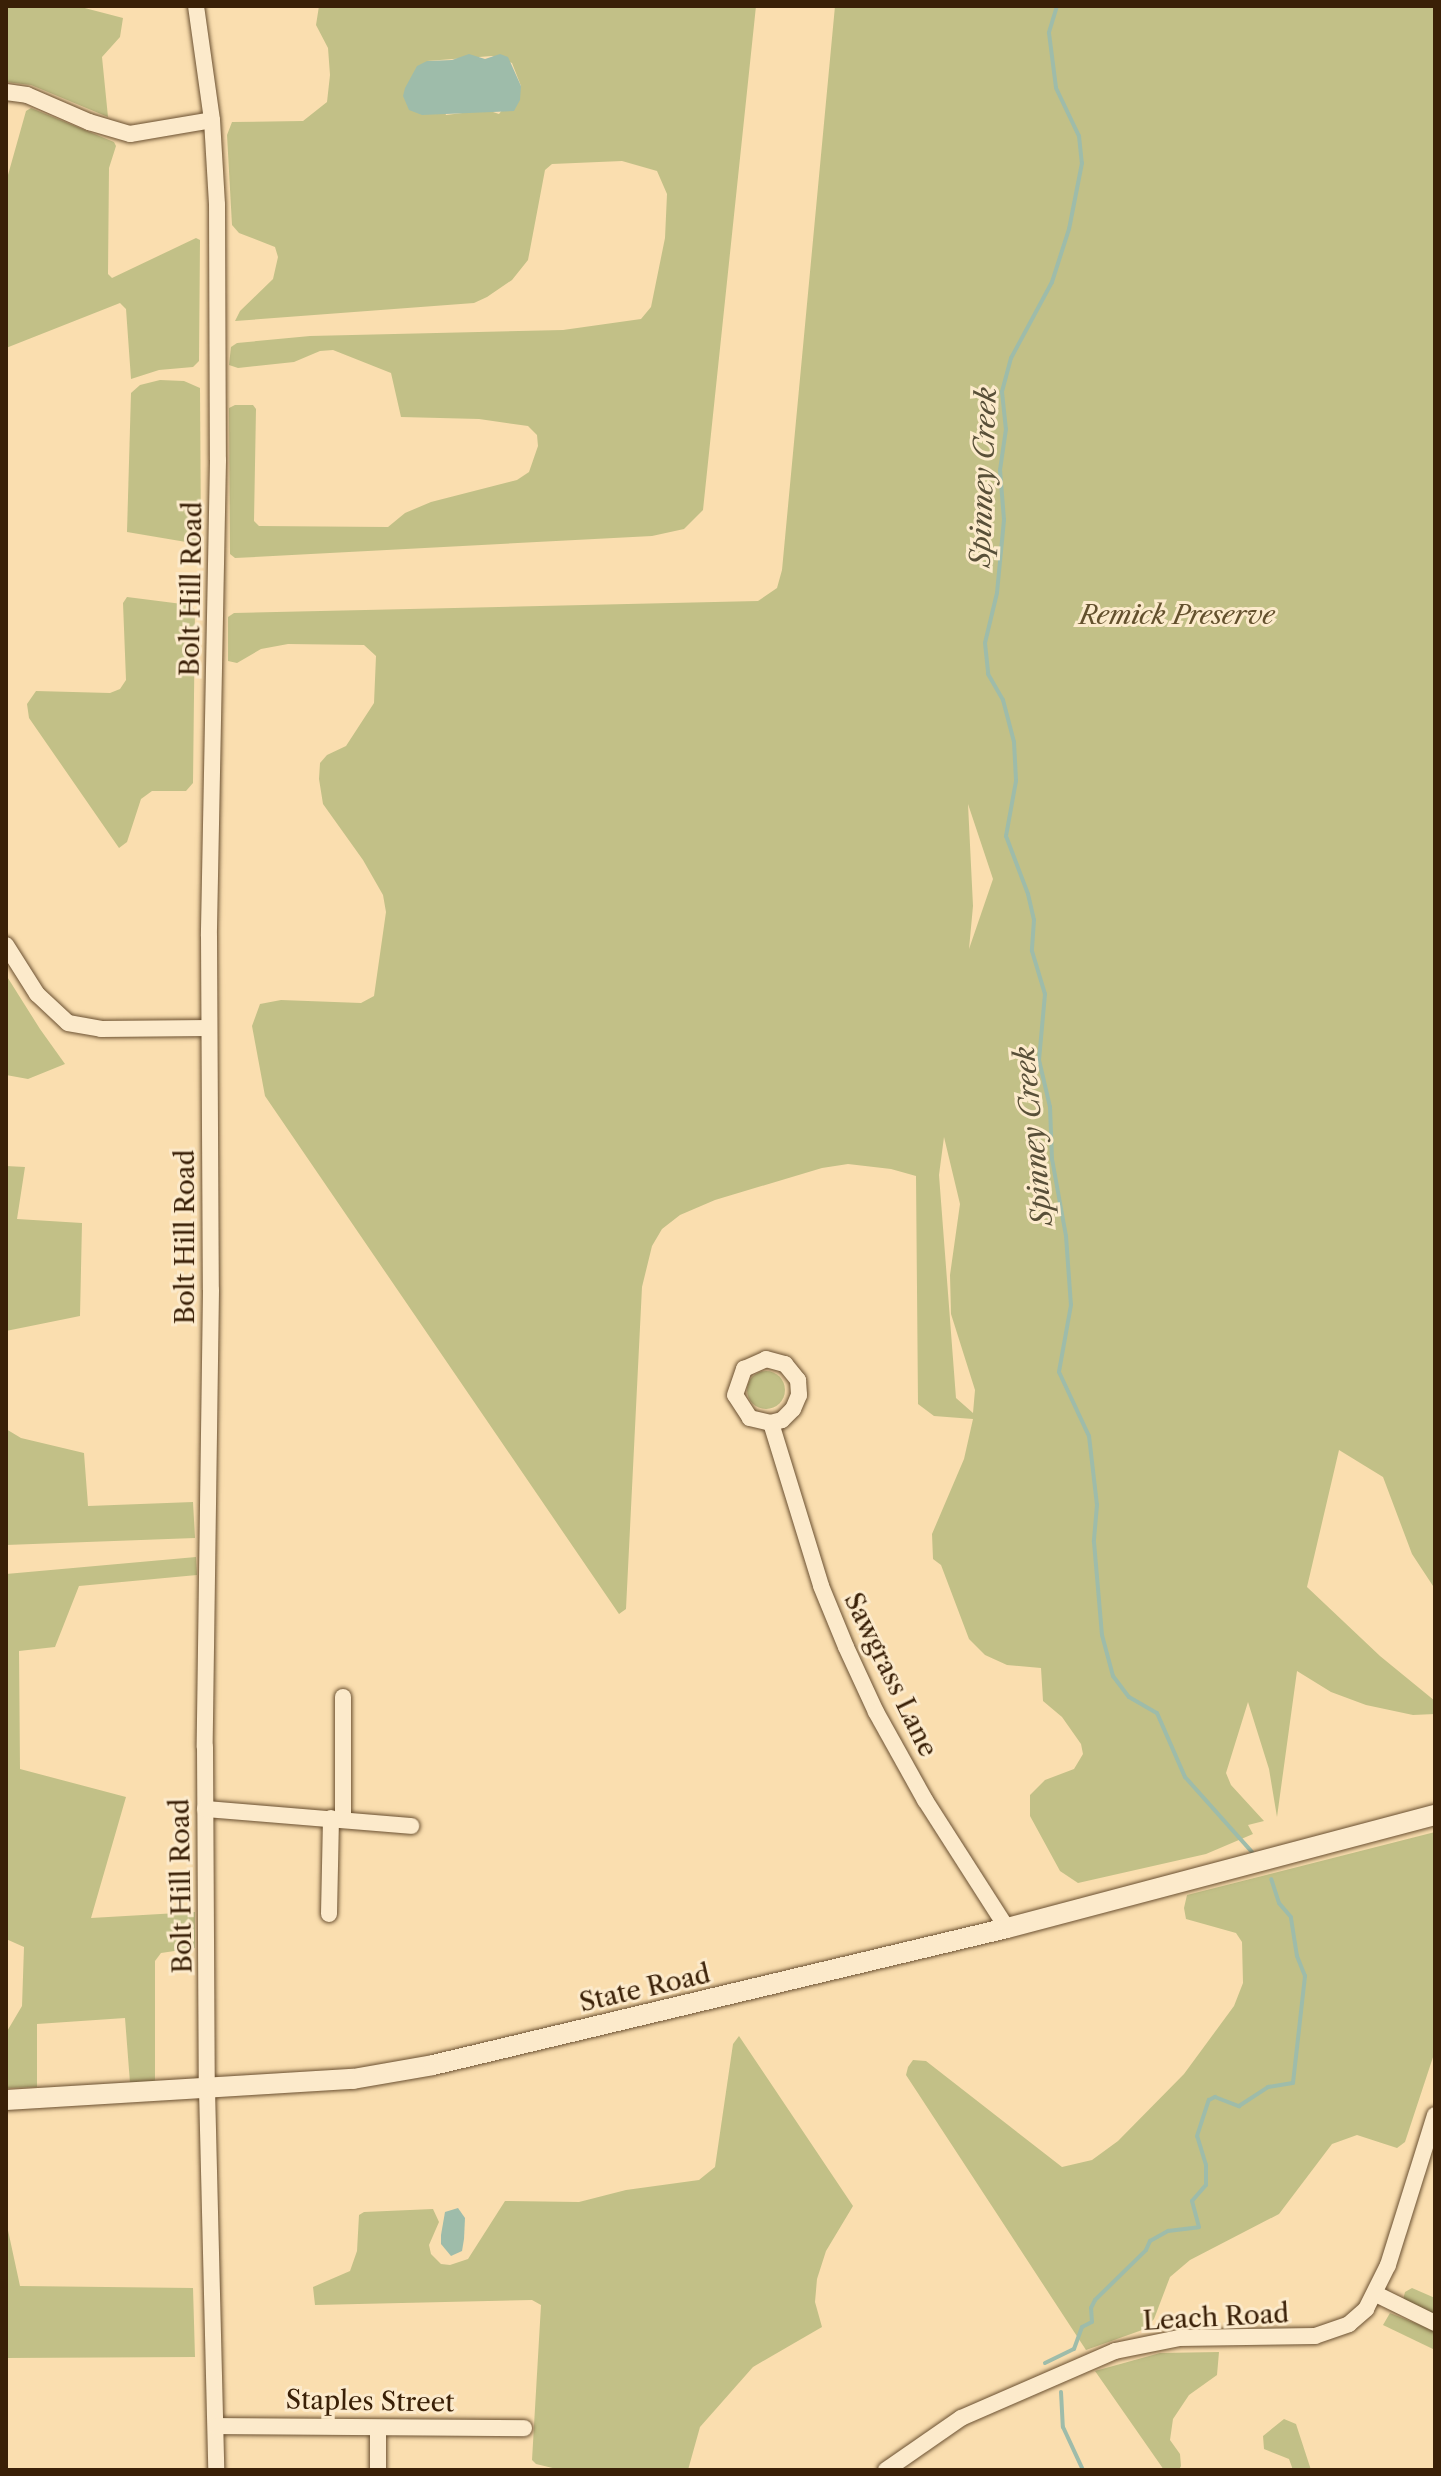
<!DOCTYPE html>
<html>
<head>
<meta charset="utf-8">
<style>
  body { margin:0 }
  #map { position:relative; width:1441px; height:2476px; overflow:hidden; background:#fadeaf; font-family:"Libre Caslon Text",serif }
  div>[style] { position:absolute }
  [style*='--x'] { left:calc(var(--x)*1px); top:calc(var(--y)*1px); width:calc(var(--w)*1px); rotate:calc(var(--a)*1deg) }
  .green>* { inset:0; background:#c2c087 }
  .round { border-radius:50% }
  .water>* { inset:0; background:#9ebcaa }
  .stream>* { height:4px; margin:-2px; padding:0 2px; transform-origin:2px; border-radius:2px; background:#9ebcaa }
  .roads { filter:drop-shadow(0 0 2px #6a5031) drop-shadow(0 0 2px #6a5031) }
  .minor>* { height:16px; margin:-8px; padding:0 8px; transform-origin:8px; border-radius:8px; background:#fceacb }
  .tertiary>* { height:20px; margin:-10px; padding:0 10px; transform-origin:10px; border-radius:10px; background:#fceacb }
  span { translate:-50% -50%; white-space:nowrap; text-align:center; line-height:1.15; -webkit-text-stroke:6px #fceacb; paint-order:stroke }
  .street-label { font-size:26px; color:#3a2007 }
  .park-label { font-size:26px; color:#63502d; font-style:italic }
  .water-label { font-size:28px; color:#584f38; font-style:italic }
  .frame { position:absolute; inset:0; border:8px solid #3a2007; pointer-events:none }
</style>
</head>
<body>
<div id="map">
  <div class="green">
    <div style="clip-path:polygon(6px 6px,77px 6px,123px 18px,120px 37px,102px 57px,108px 117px,31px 85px,6px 82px)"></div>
    <div style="clip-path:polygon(evenodd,319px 6px,756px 6px,703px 510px,684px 529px,652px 536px,235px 558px,230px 554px,229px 408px,235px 405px,253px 405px,256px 409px,254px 521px,259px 526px,388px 527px,405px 513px,431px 502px,517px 480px,529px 472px,538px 446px,537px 435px,528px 426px,479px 419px,401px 417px,391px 373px,333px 350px,320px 351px,294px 362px,238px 368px,229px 365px,231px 347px,237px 343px,310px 336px,563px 330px,641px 319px,651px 307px,665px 238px,667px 194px,657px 171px,622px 161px,552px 164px,545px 170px,528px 260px,512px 280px,487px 297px,474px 303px,235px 321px,240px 311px,273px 279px,278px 257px,275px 247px,239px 233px,232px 225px,227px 135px,232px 122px,303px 121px,327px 102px,330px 75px,328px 48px,316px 25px,319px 6px,492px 56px,512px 63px,521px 86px,499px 114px,487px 110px,446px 115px,427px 61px,492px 56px)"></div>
    <div style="clip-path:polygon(evenodd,835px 6px,1435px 6px,1435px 1589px,1412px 1554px,1383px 1477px,1339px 1450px,1307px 1587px,1380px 1656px,1435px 1701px,1435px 1714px,1413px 1715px,1366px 1705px,1331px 1692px,1297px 1671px,1277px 1817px,1269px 1769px,1248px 1702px,1226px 1773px,1231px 1785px,1264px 1821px,1248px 1825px,1253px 1834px,1206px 1854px,1078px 1883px,1060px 1871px,1030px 1816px,1030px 1795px,1045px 1780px,1074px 1769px,1083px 1754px,1081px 1744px,1062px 1717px,1043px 1701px,1041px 1668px,1007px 1665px,985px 1655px,969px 1639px,941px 1565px,933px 1559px,932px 1534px,964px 1459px,973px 1419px,934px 1416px,918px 1404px,916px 1176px,891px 1169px,848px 1164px,822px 1168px,715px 1200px,680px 1215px,662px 1229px,652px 1246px,642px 1287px,626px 1609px,619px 1614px,265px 1096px,252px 1026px,260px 1004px,281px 1000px,361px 1003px,374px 996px,386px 912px,383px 895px,363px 860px,323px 804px,319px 779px,320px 763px,327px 755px,346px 746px,374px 703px,376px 656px,364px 645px,288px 644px,261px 649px,237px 663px,228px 661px,228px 617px,234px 613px,758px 601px,777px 588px,782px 570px,835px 6px,968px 804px,993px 879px,969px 949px,973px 906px,968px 804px,835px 6px,944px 1137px,960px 1204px,950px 1275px,951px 1314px,975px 1390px,973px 1413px,956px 1398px,939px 1175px,944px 1137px)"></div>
    <div style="clip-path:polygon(31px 108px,114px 142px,116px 146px,109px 168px,108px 274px,112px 278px,196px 238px,200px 240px,199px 361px,193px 367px,159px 370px,131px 379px,126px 309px,120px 303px,6px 348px,6px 182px,26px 111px)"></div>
    <div style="clip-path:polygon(160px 380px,184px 381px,200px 388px,201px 540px,192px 543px,127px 532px,131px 393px,140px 385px)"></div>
    <div style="clip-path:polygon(127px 597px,190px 605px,195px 610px,193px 783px,186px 791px,152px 791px,141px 799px,127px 842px,119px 848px,29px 718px,27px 704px,36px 691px,110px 693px,120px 689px,126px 680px,123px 603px)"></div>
    <div style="clip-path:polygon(6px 975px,40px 1029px,65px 1064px,28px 1079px,6px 1075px)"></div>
    <div style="clip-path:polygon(6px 1166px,25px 1167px,17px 1219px,82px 1223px,80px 1316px,6px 1331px)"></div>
    <div class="round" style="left:747px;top:1371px;width:38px;height:38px"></div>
    <div style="clip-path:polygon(6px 1429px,21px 1438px,84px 1453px,88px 1506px,193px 1502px,195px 1538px,6px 1545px)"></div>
    <div style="clip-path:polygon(196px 1557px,197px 1575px,79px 1586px,55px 1647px,19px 1651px,20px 1769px,126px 1797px,91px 1918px,195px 1912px,195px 1948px,161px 1953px,155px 1961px,155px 2081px,130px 2083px,125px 2018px,37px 2024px,37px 2087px,6px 2088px,6px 2033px,22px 2006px,24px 1947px,6px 1939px,6px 1574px)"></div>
    <div style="clip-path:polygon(1435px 1832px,1435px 2051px,1405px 2142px,1397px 2148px,1357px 2135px,1332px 2144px,1279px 2214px,1190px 2260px,1170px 2277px,1154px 2319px,1145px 2329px,1086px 2350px,906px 2075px,908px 2067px,913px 2060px,926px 2061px,1062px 2167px,1092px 2160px,1118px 2141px,1184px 2074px,1234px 2006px,1243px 1983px,1242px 1942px,1236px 1933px,1186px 1919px,1184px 1908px,1187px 1895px)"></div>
    <div style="clip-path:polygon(739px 2036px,853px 2206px,826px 2251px,817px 2279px,815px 2302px,822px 2327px,753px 2367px,700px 2427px,688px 2470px,561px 2470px,536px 2464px,532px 2460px,541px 2305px,532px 2300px,315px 2305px,313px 2287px,350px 2271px,357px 2251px,359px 2215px,364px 2212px,433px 2209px,439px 2222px,429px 2245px,431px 2254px,441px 2264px,450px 2265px,468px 2259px,505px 2201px,579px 2202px,626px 2190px,699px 2180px,715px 2167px,733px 2044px)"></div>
    <div style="clip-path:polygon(6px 2221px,20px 2286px,193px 2288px,195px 2357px,6px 2358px)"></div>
    <div style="clip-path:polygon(1412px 2288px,1435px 2298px,1435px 2318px,1402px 2304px,1405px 2292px)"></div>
    <div style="clip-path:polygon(1390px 2313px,1435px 2331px,1435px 2350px,1383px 2325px)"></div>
    <div style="clip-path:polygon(1219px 2352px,1217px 2375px,1189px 2395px,1173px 2419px,1170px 2440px,1180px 2454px,1181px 2466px,1179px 2470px,1164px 2470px,1095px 2371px,1160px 2353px)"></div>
    <div style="clip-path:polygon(1284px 2419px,1296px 2424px,1311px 2470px,1293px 2470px,1289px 2459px,1264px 2449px,1263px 2436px)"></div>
  </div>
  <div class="water">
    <div style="clip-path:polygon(469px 54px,485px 59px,500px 54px,508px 57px,521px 86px,520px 100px,514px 111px,422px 115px,409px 110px,403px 96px,405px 88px,417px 66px,427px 61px,452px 60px)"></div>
    <div style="clip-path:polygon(458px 2208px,465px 2218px,464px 2239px,462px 2251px,451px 2256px,441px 2244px,441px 2235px,445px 2212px)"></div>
  </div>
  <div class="stream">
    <div style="--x:1057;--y:6;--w:28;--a:107"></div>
    <div style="--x:1049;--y:33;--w:55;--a:82.7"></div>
    <div style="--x:1056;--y:88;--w:53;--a:64.4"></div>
    <div style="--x:1079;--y:136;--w:27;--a:84"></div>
    <div style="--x:1082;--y:163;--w:67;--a:101.1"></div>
    <div style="--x:1069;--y:229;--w:56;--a:107.8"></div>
    <div style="--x:1052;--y:282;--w:86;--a:118.3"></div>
    <div style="--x:1011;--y:358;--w:35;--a:105"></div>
    <div style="--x:1002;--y:392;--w:37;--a:84"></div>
    <div style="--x:1006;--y:429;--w:41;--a:98.3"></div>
    <div style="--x:1000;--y:470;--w:50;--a:85.4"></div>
    <div style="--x:1004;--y:520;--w:73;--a:95.5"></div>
    <div style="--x:997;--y:593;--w:51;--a:103.5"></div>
    <div style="--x:985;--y:643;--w:31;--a:84"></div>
    <div style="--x:988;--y:674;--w:30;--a:60"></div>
    <div style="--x:1003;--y:700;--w:43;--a:75.3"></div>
    <div style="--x:1014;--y:742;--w:39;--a:87"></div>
    <div style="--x:1016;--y:781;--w:56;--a:100.3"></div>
    <div style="--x:1006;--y:836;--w:62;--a:69.2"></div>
    <div style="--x:1028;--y:894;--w:27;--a:77"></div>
    <div style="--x:1034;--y:920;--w:31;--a:94"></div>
    <div style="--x:1032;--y:951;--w:45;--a:73.2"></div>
    <div style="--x:1045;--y:994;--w:66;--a:95.2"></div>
    <div style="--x:1039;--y:1060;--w:48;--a:76.8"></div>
    <div style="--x:1050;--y:1107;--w:52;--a:87.8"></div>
    <div style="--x:1052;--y:1159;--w:78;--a:79.7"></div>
    <div style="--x:1066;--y:1236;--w:69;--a:85.9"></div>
    <div style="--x:1071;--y:1305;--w:68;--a:100.2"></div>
    <div style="--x:1059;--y:1372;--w:71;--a:64.9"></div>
    <div style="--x:1089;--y:1436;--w:69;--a:83.4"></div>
    <div style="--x:1097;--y:1505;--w:37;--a:95"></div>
    <div style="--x:1094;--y:1542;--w:93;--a:85.1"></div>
    <div style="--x:1102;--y:1635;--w:42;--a:75"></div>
    <div style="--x:1113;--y:1676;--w:26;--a:53"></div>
    <div style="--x:1129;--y:1697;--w:32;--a:30"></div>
    <div style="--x:1157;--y:1713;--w:70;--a:66.4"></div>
    <div style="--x:1185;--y:1777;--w:101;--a:48.2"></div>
    <div style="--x:1045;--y:2363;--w:32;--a:-26"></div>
    <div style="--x:1074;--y:2349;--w:23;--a:-70"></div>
    <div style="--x:1082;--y:2327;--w:11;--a:-27"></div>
    <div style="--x:1092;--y:2322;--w:14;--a:-94"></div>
    <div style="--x:1091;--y:2308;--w:9;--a:-63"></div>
    <div style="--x:1095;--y:2300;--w:71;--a:-44.4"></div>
    <div style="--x:1146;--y:2250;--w:10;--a:-66"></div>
    <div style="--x:1150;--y:2241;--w:21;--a:-29"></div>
    <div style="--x:1168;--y:2231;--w:31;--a:-7"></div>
    <div style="--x:1199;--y:2227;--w:27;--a:-105"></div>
    <div style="--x:1192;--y:2201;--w:21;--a:-49"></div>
    <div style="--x:1206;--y:2185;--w:20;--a:-90"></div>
    <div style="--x:1206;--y:2165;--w:30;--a:-107"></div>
    <div style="--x:1197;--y:2136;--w:38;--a:-72"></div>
    <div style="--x:1209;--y:2100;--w:7;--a:-27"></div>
    <div style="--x:1215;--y:2097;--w:26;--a:21"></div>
    <div style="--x:1239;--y:2106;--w:35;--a:-33"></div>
    <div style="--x:1268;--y:2087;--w:25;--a:-9"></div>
    <div style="--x:1293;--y:2083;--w:108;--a:-83.6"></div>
    <div style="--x:1305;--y:1976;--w:22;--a:-112"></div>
    <div style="--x:1297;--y:1956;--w:39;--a:-99"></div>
    <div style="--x:1291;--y:1917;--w:18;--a:-131"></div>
    <div style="--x:1279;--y:1903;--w:25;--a:-108"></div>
    <div style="--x:1061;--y:2392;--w:35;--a:87"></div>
    <div style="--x:1063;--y:2427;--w:47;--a:65.1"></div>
  </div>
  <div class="roads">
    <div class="minor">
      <div style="--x:196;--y:6;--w:115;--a:82"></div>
      <div style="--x:212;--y:120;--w:85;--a:86.6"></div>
      <div style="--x:217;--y:205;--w:255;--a:89.8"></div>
      <div style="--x:218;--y:460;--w:476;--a:91.1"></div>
      <div style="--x:209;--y:936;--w:354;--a:89.7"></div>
      <div style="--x:211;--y:1290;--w:457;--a:90.8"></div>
      <div style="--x:205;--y:1747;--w:342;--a:89.7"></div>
      <div style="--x:207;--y:2089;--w:381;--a:88.6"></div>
      <div style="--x:6;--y:92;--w:21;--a:8"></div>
      <div style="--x:27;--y:95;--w:68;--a:23.5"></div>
      <div style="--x:89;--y:122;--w:43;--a:16.3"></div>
      <div style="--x:130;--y:134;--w:83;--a:-9.7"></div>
      <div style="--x:6;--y:945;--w:58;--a:57.7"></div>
      <div style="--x:37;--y:994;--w:42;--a:43.1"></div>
      <div style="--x:68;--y:1023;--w:34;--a:10"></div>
      <div style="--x:101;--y:1029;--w:108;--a:-0.5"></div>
      <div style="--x:771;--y:1423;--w:22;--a:-167"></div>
      <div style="--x:750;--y:1418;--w:27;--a:-123"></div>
      <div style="--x:735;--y:1395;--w:28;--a:-71"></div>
      <div style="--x:744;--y:1369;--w:24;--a:-24"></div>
      <div style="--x:766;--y:1359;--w:20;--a:15"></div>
      <div style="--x:785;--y:1364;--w:21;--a:51"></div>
      <div style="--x:798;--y:1380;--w:15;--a:86"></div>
      <div style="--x:799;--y:1395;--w:15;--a:113"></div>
      <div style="--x:793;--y:1409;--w:16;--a:135"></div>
      <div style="--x:782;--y:1420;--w:11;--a:165"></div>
      <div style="--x:771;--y:1423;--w:170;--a:72.9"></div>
      <div style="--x:821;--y:1586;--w:66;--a:67.7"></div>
      <div style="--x:846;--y:1647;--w:72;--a:65.2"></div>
      <div style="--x:876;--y:1712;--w:101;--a:60.9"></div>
      <div style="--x:925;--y:1800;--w:152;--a:57.4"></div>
      <div style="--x:205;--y:1809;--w:207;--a:4.7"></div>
      <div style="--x:343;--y:1820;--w:123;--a:-90"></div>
      <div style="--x:329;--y:1914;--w:96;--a:-88.8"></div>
      <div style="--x:1376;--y:2294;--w:66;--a:26.2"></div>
      <div style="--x:216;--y:2426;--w:308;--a:0.4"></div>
      <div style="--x:378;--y:2470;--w:42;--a:-90"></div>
      <div style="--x:886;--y:2470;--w:91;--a:-34.7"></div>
      <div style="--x:961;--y:2418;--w:168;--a:-23.5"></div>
      <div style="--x:1115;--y:2351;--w:65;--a:-11.5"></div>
      <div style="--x:1179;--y:2338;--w:136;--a:-0.8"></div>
      <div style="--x:1315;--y:2336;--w:36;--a:-19"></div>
      <div style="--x:1349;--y:2324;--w:23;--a:-41"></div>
      <div style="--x:1366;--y:2309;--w:49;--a:-63.4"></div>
      <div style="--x:1388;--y:2265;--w:157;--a:-72.6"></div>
    </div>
    <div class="tertiary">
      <div style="--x:6;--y:2100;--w:348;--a:-3.5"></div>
      <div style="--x:353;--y:2079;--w:81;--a:-9.9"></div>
      <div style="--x:433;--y:2065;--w:590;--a:-13.42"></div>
      <div style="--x:1007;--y:1928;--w:443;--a:-14.8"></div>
    </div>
  </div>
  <div class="street-label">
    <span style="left:192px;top:589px;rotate:-89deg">Bolt Hill Road</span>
    <span style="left:186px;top:1237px;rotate:-90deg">Bolt Hill Road</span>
    <span style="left:890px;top:1675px;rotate:64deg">Sawgrass Lane</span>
    <span style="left:182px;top:1886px;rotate:-91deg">Bolt Hill Road</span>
    <span style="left:645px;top:1989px;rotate:-13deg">State Road</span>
    <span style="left:1216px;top:2318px;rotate:-3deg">Leach Road</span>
    <span style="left:370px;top:2402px;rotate:1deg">Staples Street</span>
  </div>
  <div class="park-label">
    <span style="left:1177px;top:616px">Remick Preserve</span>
  </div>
  <div class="water-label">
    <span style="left:983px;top:477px;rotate:-88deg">Spinney Creek</span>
    <span style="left:1033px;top:1136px;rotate:-96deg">Spinney Creek</span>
  </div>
  <div class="frame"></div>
</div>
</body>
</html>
